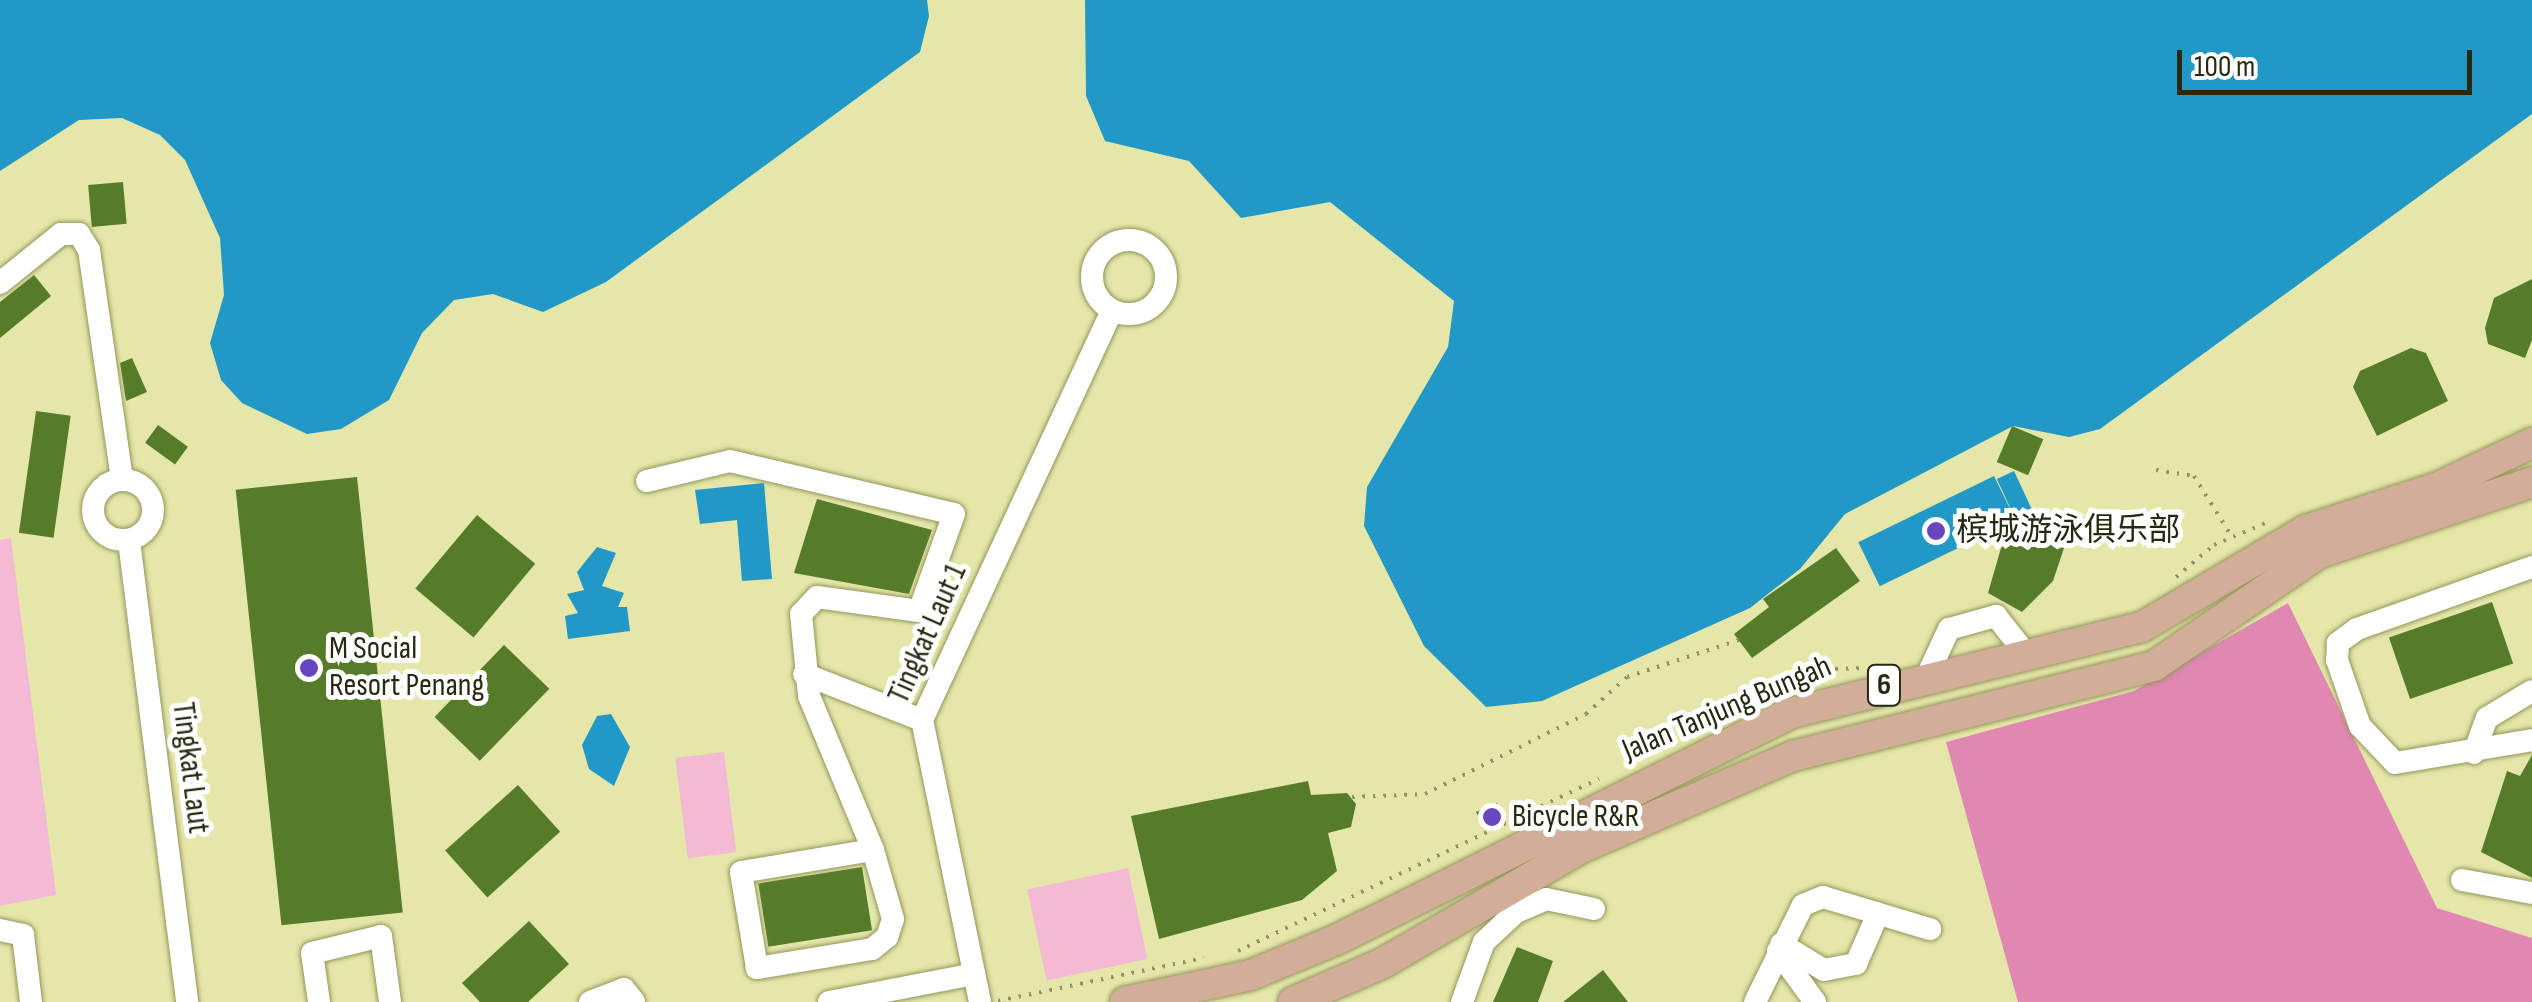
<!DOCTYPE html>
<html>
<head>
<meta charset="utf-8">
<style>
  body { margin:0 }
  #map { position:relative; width:2532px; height:1002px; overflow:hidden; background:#e4e7a9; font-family:"Sofia Sans Condensed","Noto Sans SC",sans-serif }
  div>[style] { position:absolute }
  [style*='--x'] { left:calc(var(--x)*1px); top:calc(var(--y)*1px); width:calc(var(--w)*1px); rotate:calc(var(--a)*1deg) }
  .green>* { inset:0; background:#f4bad4; transform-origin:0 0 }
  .forest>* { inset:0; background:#e188b2 }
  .water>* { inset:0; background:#2298c6; transform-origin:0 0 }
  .building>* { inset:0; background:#567c2a; transform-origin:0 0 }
  .path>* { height:4px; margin-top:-2px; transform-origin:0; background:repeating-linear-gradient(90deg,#919366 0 2.5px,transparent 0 10.5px) }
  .roads { filter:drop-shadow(0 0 2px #93965b) drop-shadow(0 0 2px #93965b) }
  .minor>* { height:22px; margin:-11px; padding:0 11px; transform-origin:11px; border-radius:11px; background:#fff }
  .minor>.ring { margin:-11px; padding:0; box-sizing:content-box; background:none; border:22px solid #fff; border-radius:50% }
  .major>* { height:30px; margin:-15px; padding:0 15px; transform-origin:15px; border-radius:15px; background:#d2ad98 }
  .dots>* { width:28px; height:28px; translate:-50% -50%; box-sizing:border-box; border:5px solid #fff; border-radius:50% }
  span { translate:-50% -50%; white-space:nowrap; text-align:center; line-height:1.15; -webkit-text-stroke:10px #fff; paint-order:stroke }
  .shield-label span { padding:2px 8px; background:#fff; border:2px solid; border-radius:8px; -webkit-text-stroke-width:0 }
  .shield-label { font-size:30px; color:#282911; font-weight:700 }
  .poi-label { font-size:32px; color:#282911 }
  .left { translate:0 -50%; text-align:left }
  .street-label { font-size:32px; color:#282911 }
  .scale { position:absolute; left:2177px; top:50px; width:295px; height:45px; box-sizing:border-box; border:5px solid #282911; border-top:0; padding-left:12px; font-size:30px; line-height:35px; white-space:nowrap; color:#282911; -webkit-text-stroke:8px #fff; paint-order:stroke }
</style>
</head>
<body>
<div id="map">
  <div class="green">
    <div style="clip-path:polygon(11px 538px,56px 895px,0 906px,0 540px)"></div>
    <div style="left:724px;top:752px;width:101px;height:49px;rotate:83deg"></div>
    <div style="left:1128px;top:868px;width:93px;height:103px;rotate:78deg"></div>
  </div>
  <div class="forest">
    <div style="clip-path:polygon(2288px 603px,2437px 908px,2532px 938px,2532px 1002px,2018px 1002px,1946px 742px,2134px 691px)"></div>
  </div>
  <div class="water">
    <div style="clip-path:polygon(0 0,927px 0,929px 16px,920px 52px,606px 282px,543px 312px,493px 294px,454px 300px,422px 333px,389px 400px,341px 429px,307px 434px,242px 403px,221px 380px,210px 343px,224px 295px,220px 238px,185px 160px,160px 135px,122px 118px,79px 120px,0 171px)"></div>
    <div style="clip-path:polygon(1085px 0,2532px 0,2532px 114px,2100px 429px,2069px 437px,2013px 426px,1845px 514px,1800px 569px,1750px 608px,1542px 701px,1486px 707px,1424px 646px,1364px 526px,1367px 487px,1448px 347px,1454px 301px,1330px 202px,1241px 218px,1189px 161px,1105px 141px,1086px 96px)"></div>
    <div style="left:2014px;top:471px;width:42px;height:19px;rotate:65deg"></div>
    <div style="left:1994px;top:476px;width:49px;height:151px;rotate:64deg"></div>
    <div style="clip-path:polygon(764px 483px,772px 579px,742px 581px,737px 520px,700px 524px,695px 490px)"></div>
    <div style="clip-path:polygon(597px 547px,616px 553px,602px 586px,624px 593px,618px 607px,627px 607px,630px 631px,568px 639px,565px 616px,578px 613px,567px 594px,584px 590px,577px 572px)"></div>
    <div style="clip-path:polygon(611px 714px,630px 747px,614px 786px,589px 769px,582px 745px,597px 716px)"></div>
  </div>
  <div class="building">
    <div style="left:123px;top:182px;width:42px;height:35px;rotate:85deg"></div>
    <div style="clip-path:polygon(34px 275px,51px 296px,0 338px,0 302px)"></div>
    <div style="clip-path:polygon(2532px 279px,2532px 340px,2525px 358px,2488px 344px,2485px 328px,2494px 298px)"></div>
    <div style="clip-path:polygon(2411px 348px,2426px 353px,2448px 401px,2377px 436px,2353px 387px,2360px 371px)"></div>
    <div style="clip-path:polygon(132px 358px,147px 392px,126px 401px,120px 363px)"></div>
    <div style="left:36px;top:411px;width:35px;height:123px;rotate:8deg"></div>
    <div style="left:158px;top:425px;width:37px;height:22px;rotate:36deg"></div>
    <div style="left:2012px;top:426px;width:34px;height:39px;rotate:23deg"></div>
    <div style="left:357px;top:477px;width:438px;height:122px;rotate:84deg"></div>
    <div style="clip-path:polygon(817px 499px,932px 530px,909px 594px,794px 573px)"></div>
    <div style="left:477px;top:515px;width:76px;height:96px;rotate:40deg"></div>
    <div style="clip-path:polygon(2031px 519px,2068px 536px,2053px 581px,2022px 612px,1988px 593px,2001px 548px)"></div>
    <div style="clip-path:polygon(1836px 548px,1860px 581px,1752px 658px,1734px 634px,1769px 607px,1763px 599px)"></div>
    <div style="left:2492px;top:602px;width:65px;height:109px;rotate:71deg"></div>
    <div style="left:504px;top:645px;width:63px;height:100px;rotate:44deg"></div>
    <div style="clip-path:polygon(2532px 755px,2532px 878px,2481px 852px,2507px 771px,2520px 776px)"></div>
    <div style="clip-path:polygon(1308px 781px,1311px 795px,1347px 793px,1356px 804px,1351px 827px,1328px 833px,1337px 871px,1302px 900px,1159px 939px,1131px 816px)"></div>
    <div style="left:518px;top:785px;width:63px;height:98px;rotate:48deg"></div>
    <div style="clip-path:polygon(1497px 803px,1506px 823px,1486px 830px,1476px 812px)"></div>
    <div style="left:862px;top:867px;width:64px;height:105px;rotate:81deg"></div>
    <div style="clip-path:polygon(529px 921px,569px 964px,528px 1002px,480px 1002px,462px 983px)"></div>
    <div style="clip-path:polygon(1517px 947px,1553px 961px,1538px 1002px,1493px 1002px)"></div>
    <div style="clip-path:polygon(1603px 970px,1628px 1002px,1563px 1002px)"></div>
  </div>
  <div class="path">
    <div style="--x:2156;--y:470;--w:38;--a:9"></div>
    <div style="--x:2194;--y:476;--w:72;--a:58.1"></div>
    <div style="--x:2176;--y:577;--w:50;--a:-40.1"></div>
    <div style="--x:2214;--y:545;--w:61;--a:-23.2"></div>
    <div style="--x:1723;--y:717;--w:94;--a:-30.1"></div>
    <div style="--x:1804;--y:670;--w:62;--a:-1.8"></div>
    <div style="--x:1352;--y:797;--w:73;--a:-2.4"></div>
    <div style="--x:1425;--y:794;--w:180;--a:-26.4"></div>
    <div style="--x:1586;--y:714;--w:55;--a:-42.1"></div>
    <div style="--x:1627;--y:677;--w:118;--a:-18.3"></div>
    <div style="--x:1238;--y:951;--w:400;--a:-25.5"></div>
    <div style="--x:998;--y:1001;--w:210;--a:-11.8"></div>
  </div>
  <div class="roads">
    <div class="minor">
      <div class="ring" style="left:1092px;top:240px;width:52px;height:52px"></div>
      <div style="--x:0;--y:283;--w:78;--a:-38.8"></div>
      <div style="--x:61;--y:234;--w:18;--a:0"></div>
      <div style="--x:79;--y:234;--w:19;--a:58"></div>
      <div style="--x:89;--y:250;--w:232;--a:81.8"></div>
      <div class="ring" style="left:93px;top:480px;width:38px;height:38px"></div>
      <div style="--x:647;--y:481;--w:85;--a:-13.5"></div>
      <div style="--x:730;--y:461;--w:230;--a:13.3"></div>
      <div style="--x:954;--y:514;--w:103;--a:109.8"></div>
      <div style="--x:919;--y:611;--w:103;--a:-172.2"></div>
      <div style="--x:817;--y:597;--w:23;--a:133"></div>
      <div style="--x:801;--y:614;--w:82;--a:84.4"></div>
      <div style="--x:809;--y:696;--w:167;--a:67.4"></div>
      <div style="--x:873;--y:850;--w:72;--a:73.8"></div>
      <div style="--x:893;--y:919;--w:19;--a:108"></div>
      <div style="--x:887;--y:937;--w:19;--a:141"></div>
      <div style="--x:872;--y:949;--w:117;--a:170.6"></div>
      <div style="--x:757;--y:968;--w:97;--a:-99.5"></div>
      <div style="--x:741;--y:872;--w:134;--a:-9.5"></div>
      <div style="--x:129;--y:541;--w:465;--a:82.8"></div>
      <div style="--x:2532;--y:567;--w:186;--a:160.5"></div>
      <div style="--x:2357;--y:629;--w:24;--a:144"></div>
      <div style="--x:2338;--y:643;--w:17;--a:93"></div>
      <div style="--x:2337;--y:660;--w:70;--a:70.8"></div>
      <div style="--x:2360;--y:726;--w:51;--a:46.6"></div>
      <div style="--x:2395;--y:763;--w:139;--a:-9.5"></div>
      <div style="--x:804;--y:674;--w:127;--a:21.3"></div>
      <div style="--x:1928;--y:674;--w:50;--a:-65"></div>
      <div style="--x:1949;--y:629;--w:49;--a:-15.5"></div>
      <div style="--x:1996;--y:616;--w:48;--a:51.7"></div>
      <div style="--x:2474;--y:753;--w:37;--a:-70"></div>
      <div style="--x:2487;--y:718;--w:52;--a:-31"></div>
      <div style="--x:2462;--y:880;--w:71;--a:10.5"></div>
      <div style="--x:0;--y:930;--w:24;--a:12"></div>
      <div style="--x:23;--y:935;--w:67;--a:83.2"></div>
      <div style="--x:1781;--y:944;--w:50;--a:31.2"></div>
      <div style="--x:1824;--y:970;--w:33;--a:-11"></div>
      <div style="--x:1856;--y:964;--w:55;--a:-66.3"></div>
      <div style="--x:1778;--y:951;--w:63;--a:54"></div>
      <div style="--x:319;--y:1002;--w:49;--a:-98.1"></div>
      <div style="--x:312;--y:953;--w:71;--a:-13.8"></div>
      <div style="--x:381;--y:936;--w:67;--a:82.2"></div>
      <div style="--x:590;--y:1002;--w:36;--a:-21"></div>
      <div style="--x:624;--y:989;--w:16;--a:52"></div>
      <div style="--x:829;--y:1002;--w:148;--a:-10.9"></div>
      <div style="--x:980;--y:1002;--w:288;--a:-101.6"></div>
      <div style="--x:922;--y:720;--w:451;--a:-65.1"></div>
      <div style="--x:1462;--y:1002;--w:64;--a:-69.9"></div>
      <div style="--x:1484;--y:942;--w:44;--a:-43.2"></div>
      <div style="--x:1516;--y:912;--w:33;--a:-23"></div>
      <div style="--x:1546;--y:899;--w:49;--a:11.8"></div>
      <div style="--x:1755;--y:1002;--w:108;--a:-63.7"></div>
      <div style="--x:1803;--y:905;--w:22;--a:-22"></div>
      <div style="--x:1823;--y:897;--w:112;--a:16.7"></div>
    </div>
    <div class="major">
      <div style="--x:1125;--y:1002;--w:129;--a:-12.1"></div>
      <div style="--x:1251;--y:975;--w:92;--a:-22.4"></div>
      <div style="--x:1336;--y:940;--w:508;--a:-26.51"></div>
      <div style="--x:1791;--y:713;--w:361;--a:-13.8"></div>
      <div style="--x:2142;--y:627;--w:191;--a:-30.6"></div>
      <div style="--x:2306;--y:530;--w:139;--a:-18"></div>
      <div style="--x:2438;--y:487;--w:104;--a:-25.1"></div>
      <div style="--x:1293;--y:1002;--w:98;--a:-23.4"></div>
      <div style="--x:1383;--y:963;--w:229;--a:-30.1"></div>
      <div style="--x:1581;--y:848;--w:231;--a:-23.5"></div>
      <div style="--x:1793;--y:756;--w:372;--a:-14"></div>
      <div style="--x:2154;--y:666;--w:200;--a:-34.4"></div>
      <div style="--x:2319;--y:553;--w:225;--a:-18.4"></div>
    </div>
  </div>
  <div class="dots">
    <div style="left:1936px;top:531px;background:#6747c0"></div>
    <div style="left:309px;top:668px;background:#6747c0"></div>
    <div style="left:1492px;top:817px;background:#6747c0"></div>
  </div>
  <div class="shield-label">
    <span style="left:1884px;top:685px">6</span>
  </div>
  <div class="poi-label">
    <span class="left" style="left:1956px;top:531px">槟城游泳俱乐部</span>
    <span class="left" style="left:329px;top:668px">M Social<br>Resort Penang</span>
    <span class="left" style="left:1512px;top:817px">Bicycle R&amp;R</span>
  </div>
  <div class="street-label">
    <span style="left:928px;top:634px;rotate:-66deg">Tingkat Laut 1</span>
    <span style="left:1727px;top:709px;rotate:-23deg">Jalan Tanjung Bungah</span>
    <span style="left:190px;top:768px;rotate:83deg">Tingkat Laut</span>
  </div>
  <div class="scale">100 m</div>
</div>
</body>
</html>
